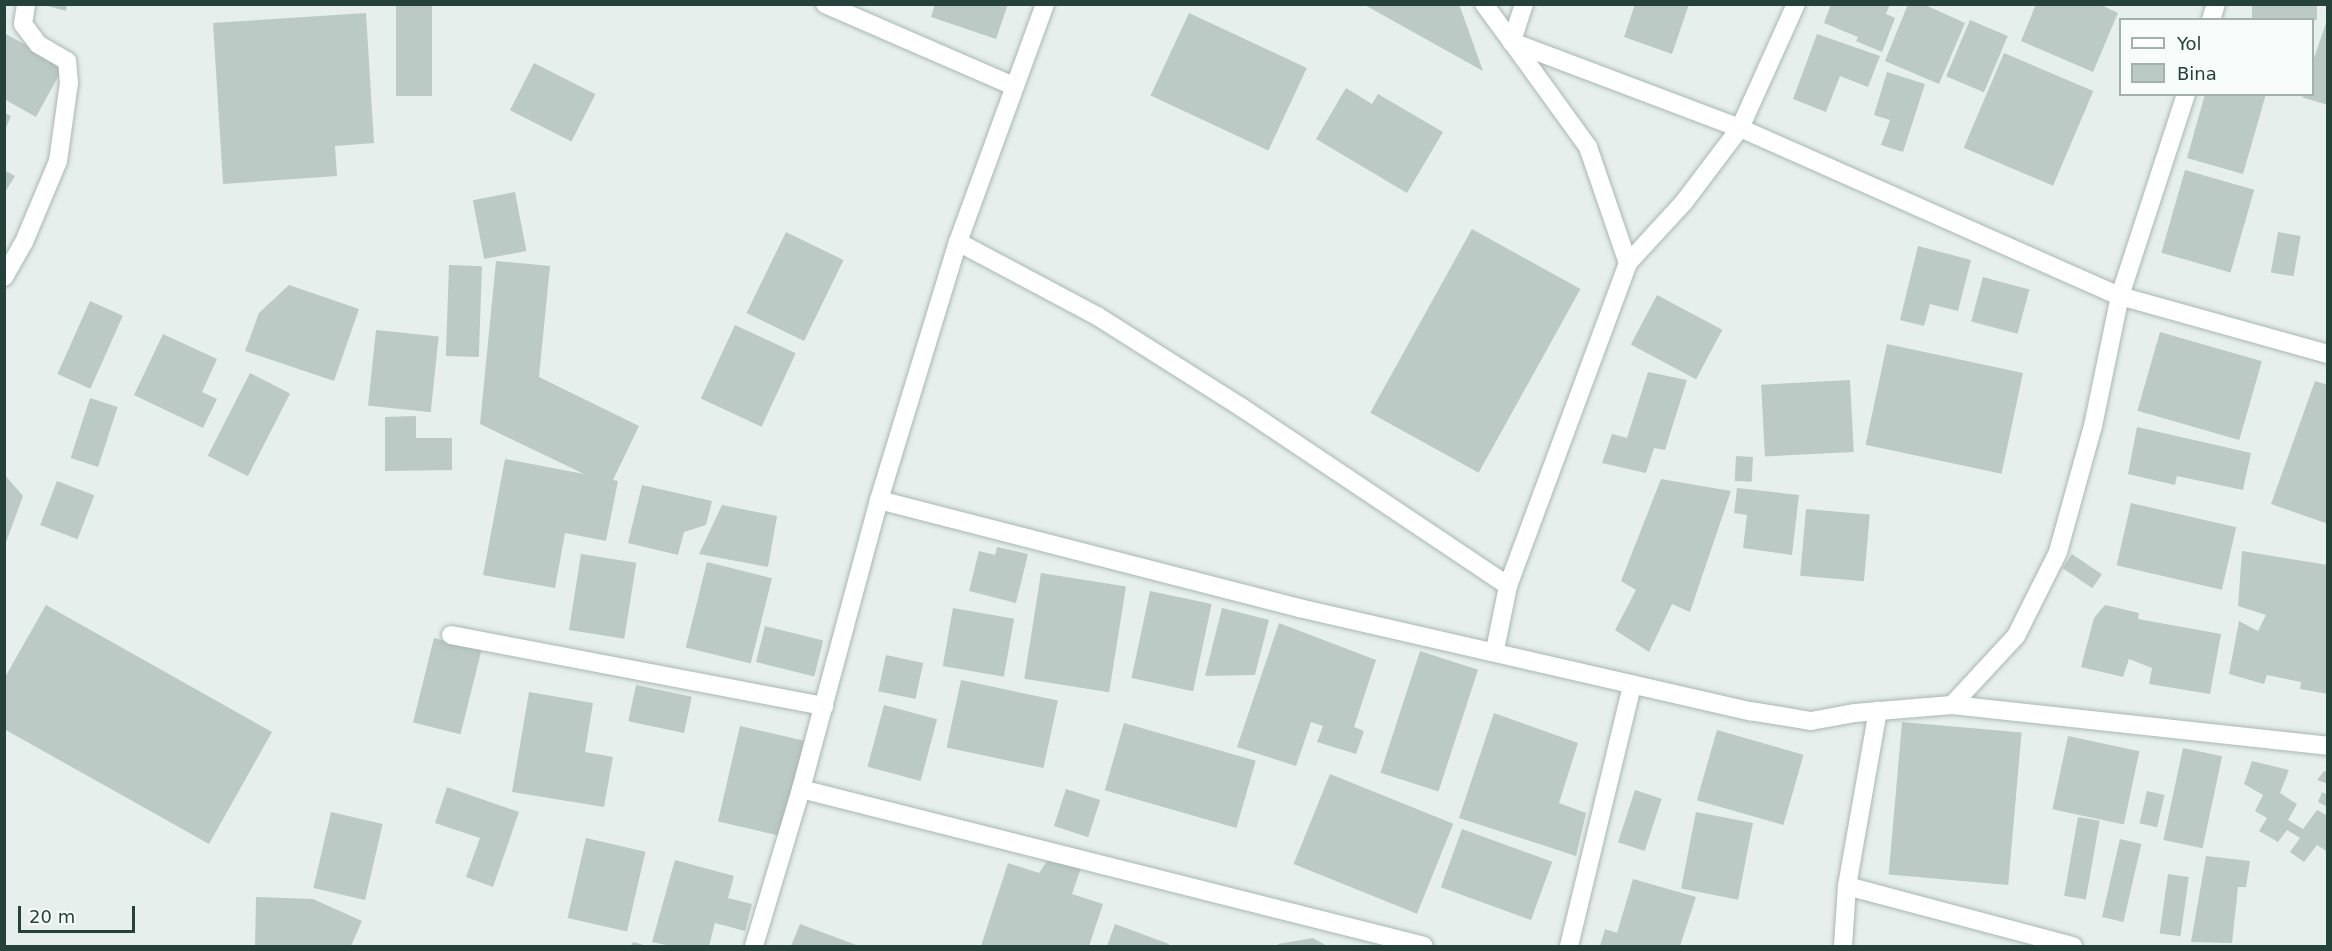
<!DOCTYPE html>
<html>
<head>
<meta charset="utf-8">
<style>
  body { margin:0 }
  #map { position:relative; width:2332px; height:951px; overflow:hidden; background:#e6efeb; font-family:"DejaVu Sans",sans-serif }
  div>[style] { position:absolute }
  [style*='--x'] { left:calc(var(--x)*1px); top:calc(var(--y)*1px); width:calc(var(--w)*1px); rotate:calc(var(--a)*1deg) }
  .building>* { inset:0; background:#bbcac4; transform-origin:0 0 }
  .roads { filter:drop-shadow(0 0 2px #a8b8b2) drop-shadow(0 0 2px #a8b8b2) }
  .minor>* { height:18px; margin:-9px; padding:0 9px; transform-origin:9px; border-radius:9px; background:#fff }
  span { translate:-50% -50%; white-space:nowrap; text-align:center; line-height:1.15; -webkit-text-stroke:4.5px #f7fbf9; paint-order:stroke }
  .frame { position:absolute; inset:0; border:6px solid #24423a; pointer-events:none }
  .legend { position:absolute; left:2119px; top:18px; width:195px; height:78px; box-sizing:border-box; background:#f7fbf9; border:2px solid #a3b1ad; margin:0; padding:8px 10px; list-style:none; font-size:18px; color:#24423a }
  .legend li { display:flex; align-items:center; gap:12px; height:30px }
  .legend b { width:30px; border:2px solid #a3b1ad }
  .scale { position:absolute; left:18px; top:906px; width:117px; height:27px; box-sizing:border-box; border:3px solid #24423a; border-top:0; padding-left:8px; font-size:18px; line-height:21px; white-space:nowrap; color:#24423a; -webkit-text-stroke:4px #f7fbf9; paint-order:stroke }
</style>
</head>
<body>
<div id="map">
  <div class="building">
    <div style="clip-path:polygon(40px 4px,67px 4px,66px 11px)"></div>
    <div style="left:396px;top:4px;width:36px;height:92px"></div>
    <div style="clip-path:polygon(935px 4px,1008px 4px,996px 39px,931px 17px)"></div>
    <div style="clip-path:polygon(1363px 4px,1459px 4px,1483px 71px)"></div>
    <div style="clip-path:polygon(1635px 4px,1689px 4px,1672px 54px,1624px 37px)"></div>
    <div style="clip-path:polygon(1831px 4px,1890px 4px,1886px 14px,1895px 18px,1882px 52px,1856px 41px,1858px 37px,1824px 23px)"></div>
    <div style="clip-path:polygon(1908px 4px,1923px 4px,1965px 23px,1939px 84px,1885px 61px)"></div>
    <div style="clip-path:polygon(2036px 4px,2099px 4px,2118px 13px,2093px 72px,2021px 41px)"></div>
    <div style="left:2252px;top:4px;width:65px;height:16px"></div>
    <div style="clip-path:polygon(366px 13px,374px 143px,335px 146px,337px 176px,223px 184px,213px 23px)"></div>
    <div style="left:1189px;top:13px;width:130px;height:91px;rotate:25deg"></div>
    <div style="left:1970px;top:20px;width:41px;height:61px;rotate:23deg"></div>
    <div style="clip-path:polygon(2327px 20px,2328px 20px,2328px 105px,2301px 97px,2312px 94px,2312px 64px)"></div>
    <div style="clip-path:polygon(4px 33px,64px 66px,36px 117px,4px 99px)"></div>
    <div style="clip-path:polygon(1817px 34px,1880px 56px,1868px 87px,1840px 76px,1826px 112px,1793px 99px)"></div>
    <div style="left:2004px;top:53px;width:97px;height:103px;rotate:23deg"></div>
    <div style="left:534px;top:63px;width:69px;height:53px;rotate:27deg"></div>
    <div style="clip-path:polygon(1887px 72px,1925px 84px,1903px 152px,1881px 145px,1890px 120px,1874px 115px)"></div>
    <div style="clip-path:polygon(1346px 88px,1372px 104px,1378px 94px,1443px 132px,1407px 193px,1316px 139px)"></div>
    <div style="clip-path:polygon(2205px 94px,2266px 94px,2243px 174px,2187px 158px)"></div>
    <div style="clip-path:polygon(5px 113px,11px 116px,5px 130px)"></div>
    <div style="clip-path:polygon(4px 170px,15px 176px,4px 194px)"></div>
    <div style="left:2185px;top:170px;width:72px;height:86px;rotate:16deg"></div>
    <div style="left:515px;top:192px;width:60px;height:43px;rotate:79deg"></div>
    <div style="left:1472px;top:229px;width:124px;height:210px;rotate:29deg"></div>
    <div style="left:786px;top:232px;width:64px;height:90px;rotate:26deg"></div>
    <div style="left:2278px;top:232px;width:23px;height:41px;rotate:10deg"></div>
    <div style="clip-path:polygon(1918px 246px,1971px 260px,1958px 311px,1930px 304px,1924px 326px,1900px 320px)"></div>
    <div style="clip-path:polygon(496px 261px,550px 266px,539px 377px,639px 426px,613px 480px,618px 481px,606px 541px,565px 533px,555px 588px,483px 575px,505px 459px,584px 474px,480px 424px)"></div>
    <div style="left:449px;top:265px;width:33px;height:91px;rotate:2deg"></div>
    <div style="left:1983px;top:277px;width:48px;height:46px;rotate:15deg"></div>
    <div style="clip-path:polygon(289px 285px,359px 309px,334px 381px,245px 351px,259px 313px)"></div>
    <div style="left:1657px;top:295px;width:74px;height:56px;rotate:28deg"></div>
    <div style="left:90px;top:301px;width:36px;height:80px;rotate:24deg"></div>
    <div style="left:735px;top:325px;width:67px;height:81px;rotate:25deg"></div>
    <div style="left:376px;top:330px;width:63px;height:76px;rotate:6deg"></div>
    <div style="left:2160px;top:332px;width:106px;height:82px;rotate:16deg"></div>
    <div style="clip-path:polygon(163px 334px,217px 359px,202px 392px,217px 399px,203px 428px,134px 395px)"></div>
    <div style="left:1887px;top:344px;width:139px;height:103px;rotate:12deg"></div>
    <div style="clip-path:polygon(1648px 372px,1687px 380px,1665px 450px,1654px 448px,1646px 473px,1602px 463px,1612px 434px,1627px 438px)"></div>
    <div style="left:250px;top:373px;width:45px;height:93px;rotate:27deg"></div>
    <div style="left:1850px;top:380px;width:72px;height:89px;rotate:87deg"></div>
    <div style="clip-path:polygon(2315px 381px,2328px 385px,2328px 524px,2271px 504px)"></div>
    <div style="left:90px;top:398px;width:29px;height:63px;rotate:18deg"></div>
    <div style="clip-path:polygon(416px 416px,416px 438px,452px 438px,452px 470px,385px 471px,385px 417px)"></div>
    <div style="clip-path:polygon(2137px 427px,2251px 453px,2243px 490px,2177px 476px,2175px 485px,2128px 474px)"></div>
    <div style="left:1736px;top:456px;width:17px;height:25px;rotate:3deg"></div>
    <div style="clip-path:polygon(4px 474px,23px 496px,5px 545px,4px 545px)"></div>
    <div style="clip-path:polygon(1661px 479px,1731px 491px,1690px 612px,1672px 604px,1649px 652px,1615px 630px,1636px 590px,1621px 581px)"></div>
    <div style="left:57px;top:481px;width:40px;height:47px;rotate:21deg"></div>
    <div style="clip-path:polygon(642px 485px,712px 501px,706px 525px,684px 532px,678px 555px,628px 543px)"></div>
    <div style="clip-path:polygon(1737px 488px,1799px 495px,1792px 555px,1743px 548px,1747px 515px,1734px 513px)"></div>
    <div style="left:2131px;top:503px;width:108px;height:64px;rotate:13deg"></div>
    <div style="clip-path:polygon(722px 505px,777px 516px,768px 567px,699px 554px)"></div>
    <div style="left:1806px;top:509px;width:64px;height:67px;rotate:5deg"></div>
    <div style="clip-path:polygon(997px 547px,1028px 554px,1016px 603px,969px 591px,979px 551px,995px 555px)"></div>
    <div style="clip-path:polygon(2242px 551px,2328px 565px,2328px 694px,2300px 689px,2301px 682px,2267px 675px,2264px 684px,2229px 674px,2239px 621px,2258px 631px,2266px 615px,2238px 606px)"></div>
    <div style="left:581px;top:554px;width:56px;height:77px;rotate:9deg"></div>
    <div style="left:2072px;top:554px;width:36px;height:17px;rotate:34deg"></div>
    <div style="left:707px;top:562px;width:67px;height:88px;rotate:14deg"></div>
    <div style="left:1041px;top:573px;width:86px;height:107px;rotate:9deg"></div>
    <div style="left:1150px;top:591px;width:63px;height:89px;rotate:12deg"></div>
    <div style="clip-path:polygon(46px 605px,272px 732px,209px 844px,4px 729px,4px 679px)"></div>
    <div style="clip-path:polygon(2105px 605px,2139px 613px,2138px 619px,2221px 634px,2210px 694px,2149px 684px,2152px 668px,2129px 659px,2123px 677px,2081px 667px,2094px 618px)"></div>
    <div style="left:953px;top:608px;width:62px;height:59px;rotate:10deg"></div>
    <div style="clip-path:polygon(1222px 608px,1269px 620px,1255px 675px,1205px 676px)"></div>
    <div style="clip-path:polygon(1279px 623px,1376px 660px,1354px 727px,1364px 731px,1356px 754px,1317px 742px,1323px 726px,1311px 722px,1296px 766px,1237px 747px)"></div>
    <div style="left:765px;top:626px;width:60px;height:37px;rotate:14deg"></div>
    <div style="left:434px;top:638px;width:49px;height:87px;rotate:14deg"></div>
    <div style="left:1420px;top:651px;width:61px;height:128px;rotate:18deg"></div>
    <div style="left:886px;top:655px;width:38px;height:37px;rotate:12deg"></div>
    <div style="left:961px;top:680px;width:99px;height:69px;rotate:12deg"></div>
    <div style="left:636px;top:685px;width:57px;height:37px;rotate:12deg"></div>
    <div style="clip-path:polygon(529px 692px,593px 703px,585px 752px,613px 757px,604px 807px,512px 792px)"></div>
    <div style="left:884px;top:705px;width:55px;height:64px;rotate:15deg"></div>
    <div style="clip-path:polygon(1494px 713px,1578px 743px,1559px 803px,1586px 813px,1576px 856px,1459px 818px)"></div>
    <div style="left:1902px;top:722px;width:120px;height:153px;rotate:5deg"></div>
    <div style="left:1124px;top:723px;width:137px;height:70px;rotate:16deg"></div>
    <div style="left:740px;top:726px;width:66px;height:98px;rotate:13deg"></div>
    <div style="left:1717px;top:730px;width:90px;height:73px;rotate:16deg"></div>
    <div style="left:2068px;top:736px;width:73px;height:75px;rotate:12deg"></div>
    <div style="left:2183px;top:748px;width:40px;height:94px;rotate:12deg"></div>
    <div style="clip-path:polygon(2252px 761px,2289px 770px,2280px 793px,2297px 804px,2288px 820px,2303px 829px,2317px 810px,2328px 816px,2328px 852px,2317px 845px,2304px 862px,2290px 852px,2300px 838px,2287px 830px,2278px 842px,2259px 831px,2267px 818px,2255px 811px,2263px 795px,2244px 784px)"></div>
    <div style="clip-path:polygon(2324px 771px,2328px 772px,2328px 784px,2317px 780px)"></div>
    <div style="left:1330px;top:774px;width:133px;height:97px;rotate:22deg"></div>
    <div style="clip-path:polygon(447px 787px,519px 812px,493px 887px,466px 877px,480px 838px,435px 823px)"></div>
    <div style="left:1066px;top:789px;width:36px;height:39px;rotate:18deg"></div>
    <div style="left:1635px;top:790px;width:28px;height:55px;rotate:18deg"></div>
    <div style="left:2147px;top:791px;width:18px;height:33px;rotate:13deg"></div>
    <div style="clip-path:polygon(2322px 792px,2328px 795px,2328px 807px,2318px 802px)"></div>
    <div style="left:331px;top:812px;width:53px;height:78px;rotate:13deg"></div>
    <div style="left:1696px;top:812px;width:58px;height:78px;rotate:11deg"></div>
    <div style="left:2078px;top:817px;width:22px;height:80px;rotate:10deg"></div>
    <div style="left:1462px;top:829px;width:96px;height:62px;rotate:20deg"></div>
    <div style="left:586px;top:838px;width:61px;height:82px;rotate:13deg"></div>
    <div style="left:2120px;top:839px;width:22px;height:80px;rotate:13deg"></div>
    <div style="clip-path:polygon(2206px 856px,2250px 861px,2246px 887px,2238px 887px,2232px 943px,2191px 942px)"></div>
    <div style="clip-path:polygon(1049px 858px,1081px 868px,1072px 894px,1103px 904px,1089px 946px,981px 946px,1008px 863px,1039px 873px)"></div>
    <div style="clip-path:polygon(675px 860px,734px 876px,728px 898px,752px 904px,745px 931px,715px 923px,709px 946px,671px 946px,652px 942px)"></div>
    <div style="left:2168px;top:874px;width:21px;height:60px;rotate:8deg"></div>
    <div style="clip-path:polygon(1633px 879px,1696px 897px,1680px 946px,1600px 946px,1605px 929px,1617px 933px)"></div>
    <div style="clip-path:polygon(256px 897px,313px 899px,362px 921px,351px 946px,255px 946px)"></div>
    <div style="clip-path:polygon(800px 924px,859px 946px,791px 946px)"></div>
    <div style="clip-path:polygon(1115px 924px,1169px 944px,1168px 946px,1107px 946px)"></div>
    <div style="clip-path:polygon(1313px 938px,1327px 946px,1277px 946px,1278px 944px)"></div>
    <div style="clip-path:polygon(633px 942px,647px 946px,631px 946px)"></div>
  </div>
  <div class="roads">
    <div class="minor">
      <div style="--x:825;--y:4;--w:206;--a:23.5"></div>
      <div style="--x:1484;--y:4;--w:47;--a:53.6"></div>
      <div style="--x:1512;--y:42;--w:244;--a:20.7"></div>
      <div style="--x:1740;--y:128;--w:415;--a:23.9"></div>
      <div style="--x:2120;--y:296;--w:216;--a:15.6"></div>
      <div style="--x:1524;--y:4;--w:40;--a:108"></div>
      <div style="--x:1512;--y:42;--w:130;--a:54.1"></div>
      <div style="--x:1588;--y:147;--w:123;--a:71"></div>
      <div style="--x:2211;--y:20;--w:17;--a:-73"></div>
      <div style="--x:958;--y:242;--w:157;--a:28"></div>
      <div style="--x:1097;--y:316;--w:170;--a:32.3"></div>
      <div style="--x:1241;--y:407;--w:321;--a:33.8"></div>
      <div style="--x:4;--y:277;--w:40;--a:-60.3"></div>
      <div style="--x:24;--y:242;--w:88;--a:-67.2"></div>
      <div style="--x:58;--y:161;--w:79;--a:-82"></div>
      <div style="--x:69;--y:83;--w:22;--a:-95"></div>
      <div style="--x:67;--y:61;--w:34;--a:-150"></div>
      <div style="--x:38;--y:44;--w:25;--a:-127"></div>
      <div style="--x:23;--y:24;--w:20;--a:-81"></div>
      <div style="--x:879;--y:500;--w:434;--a:14.4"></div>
      <div style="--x:1299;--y:608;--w:463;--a:12.9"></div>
      <div style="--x:1750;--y:711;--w:62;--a:9.3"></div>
      <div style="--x:1811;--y:721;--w:45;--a:-10.3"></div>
      <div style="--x:1855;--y:713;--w:97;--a:-4.7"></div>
      <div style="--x:1952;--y:705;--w:378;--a:6.2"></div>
      <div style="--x:451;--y:635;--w:380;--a:10.8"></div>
      <div style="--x:1495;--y:650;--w:65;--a:-78.5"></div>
      <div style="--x:1508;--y:586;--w:345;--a:-69.6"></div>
      <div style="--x:1628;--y:263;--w:83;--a:-47.4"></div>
      <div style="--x:1684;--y:202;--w:93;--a:-52.9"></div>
      <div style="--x:1740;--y:128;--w:136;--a:-65.7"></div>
      <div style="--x:1952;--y:705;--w:94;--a:-47.2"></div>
      <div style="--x:2016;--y:636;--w:94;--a:-63.4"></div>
      <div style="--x:2058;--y:552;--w:131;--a:-74.5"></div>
      <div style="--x:2093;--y:426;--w:133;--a:-78.3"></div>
      <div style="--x:2120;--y:296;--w:213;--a:-71.9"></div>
      <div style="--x:801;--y:789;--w:642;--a:14.14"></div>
      <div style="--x:1847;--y:886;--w:234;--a:14.9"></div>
      <div style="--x:754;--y:946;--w:164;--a:-73.3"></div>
      <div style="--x:801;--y:789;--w:299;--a:-74.9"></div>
      <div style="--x:879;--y:500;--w:270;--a:-73"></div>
      <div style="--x:958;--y:242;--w:253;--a:-69.9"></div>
      <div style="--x:1569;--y:946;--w:268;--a:-76.4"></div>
      <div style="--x:1843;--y:946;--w:60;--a:-86.2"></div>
      <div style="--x:1847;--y:886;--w:178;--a:-80"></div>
    </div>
  </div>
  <div class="frame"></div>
  <ul class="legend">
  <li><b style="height:8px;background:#fff"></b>Yol</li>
  <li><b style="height:16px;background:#bbcac4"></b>Bina</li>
  </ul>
  <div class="scale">20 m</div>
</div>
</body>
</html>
